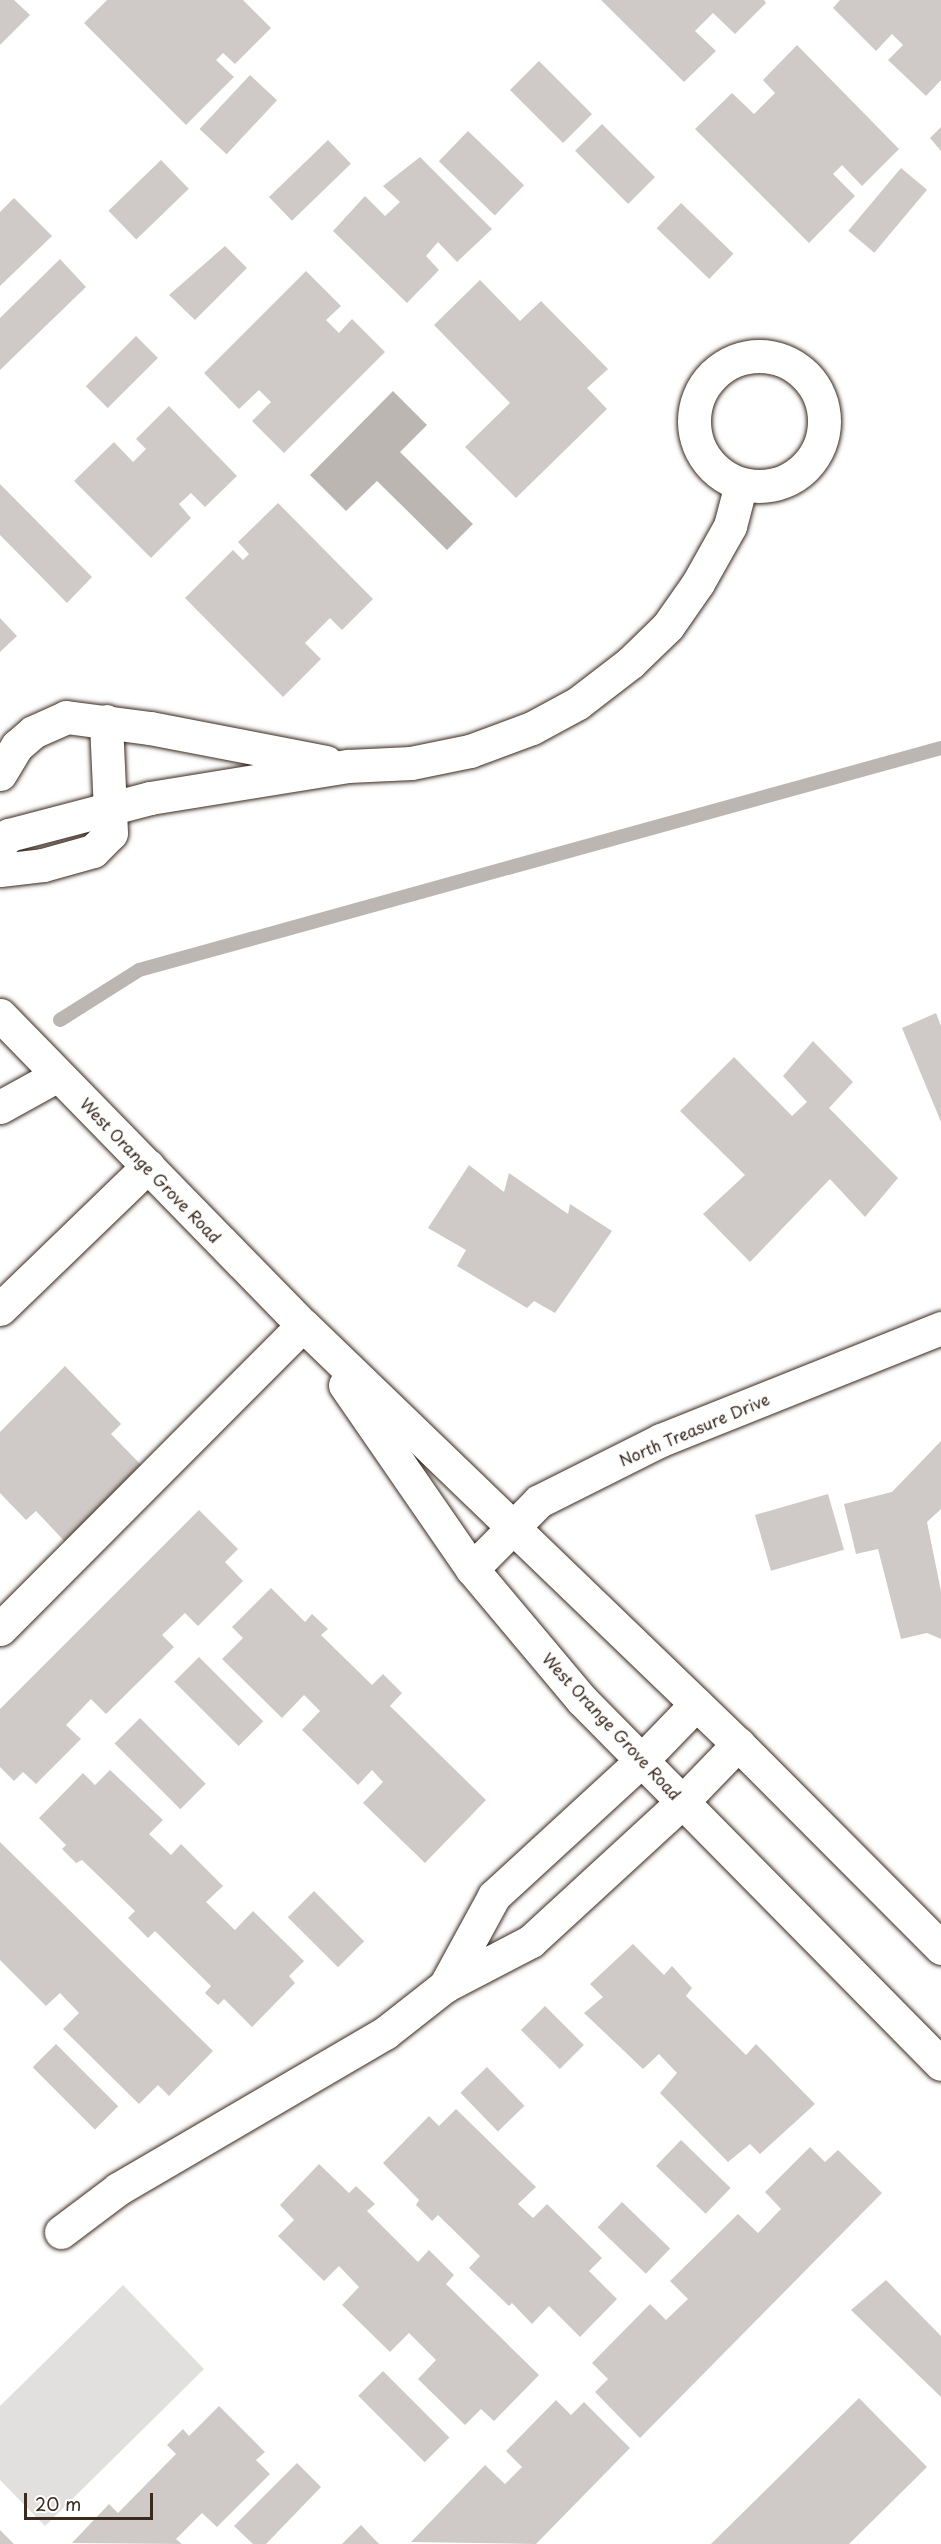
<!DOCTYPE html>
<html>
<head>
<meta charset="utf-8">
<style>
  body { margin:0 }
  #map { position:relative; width:941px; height:2544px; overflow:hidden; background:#fff; font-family:"Playpen Sans",sans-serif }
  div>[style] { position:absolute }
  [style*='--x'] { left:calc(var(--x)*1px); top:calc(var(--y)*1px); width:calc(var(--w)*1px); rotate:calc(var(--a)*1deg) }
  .green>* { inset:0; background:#e2e0de }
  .water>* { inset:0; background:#bcb6b3 }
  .stream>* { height:14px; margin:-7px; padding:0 7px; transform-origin:7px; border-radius:7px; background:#bcb6b3 }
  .building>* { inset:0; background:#cfcac7; transform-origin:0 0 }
  .roads { filter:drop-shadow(0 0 2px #3b2a1e) drop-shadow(0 0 2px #3b2a1e) }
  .minor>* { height:33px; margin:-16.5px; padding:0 16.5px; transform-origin:16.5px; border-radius:16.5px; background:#fff }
  .minor>.ring { margin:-16.5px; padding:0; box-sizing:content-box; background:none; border:33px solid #fff; border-radius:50% }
  .major>* { height:33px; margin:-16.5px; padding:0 16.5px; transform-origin:16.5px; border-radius:16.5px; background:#fff }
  span { translate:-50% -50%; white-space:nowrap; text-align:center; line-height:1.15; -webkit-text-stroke:4.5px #fff; paint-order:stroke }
  .street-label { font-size:16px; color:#3b2a1e }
  .scale { position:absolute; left:24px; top:2493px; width:129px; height:27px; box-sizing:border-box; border:3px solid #3b2a1e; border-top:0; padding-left:8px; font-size:18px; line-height:21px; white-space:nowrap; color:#3b2a1e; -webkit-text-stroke:4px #fff; paint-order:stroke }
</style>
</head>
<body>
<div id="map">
  <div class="green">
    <div style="clip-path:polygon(123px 2285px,204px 2369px,45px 2526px,0 2480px,0 2406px)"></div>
  </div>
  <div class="water">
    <div style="clip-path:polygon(393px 391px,427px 425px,400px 452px,473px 524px,447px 550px,377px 481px,346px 511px,310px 475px)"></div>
  </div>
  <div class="stream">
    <div style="--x:60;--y:1020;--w:93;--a:-32.3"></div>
    <div style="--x:139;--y:970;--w:832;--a:-15.47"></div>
  </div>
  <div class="building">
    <div style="clip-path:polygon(0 0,14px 0,30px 15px,0 45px)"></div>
    <div style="clip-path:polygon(107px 0,243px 0,271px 28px,235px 64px,223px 53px,216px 60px,234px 77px,186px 125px,84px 23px)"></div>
    <div style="clip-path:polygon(601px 0,764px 0,766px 3px,735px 34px,713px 13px,695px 31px,716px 51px,684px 82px)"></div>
    <div style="clip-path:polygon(840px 0,941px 0,941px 80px,926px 96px,888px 60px,903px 45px,892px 34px,876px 51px,833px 8px)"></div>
    <div style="clip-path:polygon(797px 45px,899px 149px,862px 186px,842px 165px,833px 174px,855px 196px,809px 243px,695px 129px,732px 93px,754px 114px,775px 93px,763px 80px)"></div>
    <div style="left:539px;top:61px;width:75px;height:41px;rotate:45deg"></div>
    <div style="left:250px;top:75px;width:37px;height:74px;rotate:43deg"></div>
    <div style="left:602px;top:124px;width:75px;height:38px;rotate:45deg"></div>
    <div style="clip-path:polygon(941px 127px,941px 151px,930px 138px)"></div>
    <div style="left:468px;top:131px;width:78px;height:42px;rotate:44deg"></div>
    <div style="left:328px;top:140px;width:33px;height:82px;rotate:46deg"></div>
    <div style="clip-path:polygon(420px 157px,492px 229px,457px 262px,438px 242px,426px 256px,439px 270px,407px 303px,333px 231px,365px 196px,385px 216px,400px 202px,383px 186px)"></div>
    <div style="left:161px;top:160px;width:40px;height:73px;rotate:46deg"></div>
    <div style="left:901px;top:168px;width:34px;height:82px;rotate:40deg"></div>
    <div style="clip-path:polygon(14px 198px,52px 236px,0 286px,0 212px)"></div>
    <div style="left:681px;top:203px;width:73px;height:35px;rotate:44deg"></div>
    <div style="clip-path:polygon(225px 246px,247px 268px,195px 320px,169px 295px)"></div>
    <div style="clip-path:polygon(60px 259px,86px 287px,0 370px,0 318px)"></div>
    <div style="clip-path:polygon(306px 271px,341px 306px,326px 320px,339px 333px,352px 319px,385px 352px,284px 453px,252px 421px,271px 402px,259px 390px,239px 409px,204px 373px)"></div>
    <div style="clip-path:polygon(480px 280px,520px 321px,541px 301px,608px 369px,587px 388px,607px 409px,516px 498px,465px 447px,510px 403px,434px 325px)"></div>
    <div style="left:136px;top:336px;width:31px;height:71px;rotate:45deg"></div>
    <div style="clip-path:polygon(169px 406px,237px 476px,205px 507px,191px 493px,179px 504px,191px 518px,151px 558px,74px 481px,114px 442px,133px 462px,146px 449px,136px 439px)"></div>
    <div style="clip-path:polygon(0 484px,92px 577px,67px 603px,0 535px)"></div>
    <div style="clip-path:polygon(278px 503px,373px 599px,342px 630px,330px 618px,305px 643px,321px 659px,283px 697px,185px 598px,233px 550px,243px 560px,249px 554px,238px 542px)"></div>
    <div style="clip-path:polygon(0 618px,17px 636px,0 652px)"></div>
    <div style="clip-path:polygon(936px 1013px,941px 1026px,941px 1122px,902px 1028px)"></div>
    <div style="clip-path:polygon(813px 1041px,853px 1082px,829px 1108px,898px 1178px,865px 1217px,830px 1179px,750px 1262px,703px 1214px,745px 1175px,680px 1111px,734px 1057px,792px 1116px,807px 1102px,783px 1076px)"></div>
    <div style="clip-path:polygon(469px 1165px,504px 1192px,509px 1173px,568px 1214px,570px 1204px,612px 1231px,555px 1313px,534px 1301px,527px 1308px,457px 1266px,466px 1250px,428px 1228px)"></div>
    <div style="clip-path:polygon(65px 1366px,121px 1424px,111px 1434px,147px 1471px,69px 1546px,36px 1511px,26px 1520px,0 1493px,0 1432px)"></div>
    <div style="clip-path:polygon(941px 1441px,941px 1509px,927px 1522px,941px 1591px,941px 1639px,927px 1633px,901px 1639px,878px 1549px,856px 1554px,844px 1504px,892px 1492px)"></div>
    <div style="left:828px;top:1494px;width:58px;height:76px;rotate:74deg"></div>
    <div style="clip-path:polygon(199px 1510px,238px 1549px,225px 1562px,243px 1581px,198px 1626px,185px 1613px,162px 1635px,174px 1647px,106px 1714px,91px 1699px,66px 1725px,81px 1739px,36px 1784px,23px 1772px,14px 1781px,0 1767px,0 1709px)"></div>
    <div style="clip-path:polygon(271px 1588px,305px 1622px,312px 1614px,328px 1629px,321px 1635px,372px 1685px,383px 1674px,402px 1693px,390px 1706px,486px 1800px,425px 1863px,363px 1803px,383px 1782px,372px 1770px,358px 1785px,302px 1730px,320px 1711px,304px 1695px,282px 1718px,222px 1659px,243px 1638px,232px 1627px)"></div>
    <div style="left:199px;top:1657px;width:91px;height:35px;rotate:45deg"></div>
    <div style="left:140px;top:1718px;width:93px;height:36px;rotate:45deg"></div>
    <div style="clip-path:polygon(110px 1770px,163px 1820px,149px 1834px,171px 1855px,181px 1844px,223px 1886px,206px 1902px,235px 1930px,253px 1911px,304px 1961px,289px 1976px,295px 1983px,252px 2027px,224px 1999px,218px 2005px,205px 1993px,211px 1986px,155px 1931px,148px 1938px,128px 1918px,135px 1911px,82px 1860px,76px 1863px,62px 1849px,66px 1845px,39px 1818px,83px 1773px,95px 1785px)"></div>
    <div style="clip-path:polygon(0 1842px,213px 2051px,169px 2096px,158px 2085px,139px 2104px,63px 2029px,79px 2013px,60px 1993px,46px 2006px,0 1960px)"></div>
    <div style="left:314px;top:1891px;width:71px;height:37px;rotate:45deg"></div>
    <div style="clip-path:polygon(633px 1944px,664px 1975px,672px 1966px,692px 1988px,686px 1996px,746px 2055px,756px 2044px,815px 2104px,760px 2154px,750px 2144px,728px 2162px,660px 2093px,677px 2073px,659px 2054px,643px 2069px,584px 2013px,603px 1997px,590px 1984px)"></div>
    <div style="left:545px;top:2006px;width:55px;height:34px;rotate:45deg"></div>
    <div style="left:56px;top:2044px;width:88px;height:33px;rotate:45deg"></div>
    <div style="left:487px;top:2067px;width:54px;height:37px;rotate:46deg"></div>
    <div style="clip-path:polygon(456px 2109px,536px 2187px,518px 2204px,533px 2218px,547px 2204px,602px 2258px,589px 2271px,617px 2299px,580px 2337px,549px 2306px,532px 2324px,512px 2303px,509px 2306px,469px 2268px,480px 2256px,438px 2215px,432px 2221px,416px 2205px,419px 2200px,383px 2163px,429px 2116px,439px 2126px)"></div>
    <div style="left:681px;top:2140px;width:69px;height:36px;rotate:44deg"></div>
    <div style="clip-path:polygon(810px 2147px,825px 2162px,838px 2150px,882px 2193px,640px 2438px,595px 2392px,608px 2379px,592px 2363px,650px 2304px,666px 2320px,688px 2299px,670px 2281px,738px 2214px,758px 2233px,781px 2209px,765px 2192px)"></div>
    <div style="clip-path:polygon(319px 2164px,349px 2193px,356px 2186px,375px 2204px,367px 2211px,418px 2262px,429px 2250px,454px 2275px,446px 2284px,539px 2375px,494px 2421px,481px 2409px,465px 2425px,418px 2379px,436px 2360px,409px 2333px,390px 2352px,342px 2305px,359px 2287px,339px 2266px,324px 2281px,278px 2236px,294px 2220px,280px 2205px)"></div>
    <div style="left:622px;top:2202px;width:67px;height:35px;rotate:44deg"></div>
    <div style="clip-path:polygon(886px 2280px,941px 2336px,941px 2397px,851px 2310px)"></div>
    <div style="left:383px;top:2371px;width:94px;height:35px;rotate:45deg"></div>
    <div style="clip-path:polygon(859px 2398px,927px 2467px,849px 2544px,711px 2544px)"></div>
    <div style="clip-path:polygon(556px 2400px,571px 2415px,584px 2402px,630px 2448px,536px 2544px,411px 2542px,485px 2465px,505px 2484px,522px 2467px,506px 2451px)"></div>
    <div style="clip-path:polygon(219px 2406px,265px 2452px,256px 2460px,270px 2474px,217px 2527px,202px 2513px,176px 2539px,182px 2544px,72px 2543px,109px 2504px,118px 2513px,176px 2454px,167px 2445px,183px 2429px,189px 2436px)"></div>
    <div style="clip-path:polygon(297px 2463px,321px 2487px,266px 2544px,253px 2544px,234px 2526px)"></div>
    <div style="clip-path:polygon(361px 2525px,379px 2544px,342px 2544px)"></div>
    <div style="clip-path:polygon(0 2530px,14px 2544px,0 2544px)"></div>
  </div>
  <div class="roads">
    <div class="minor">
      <div class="ring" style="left:694px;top:356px;width:97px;height:97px"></div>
      <div style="--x:0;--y:774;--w:33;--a:-59"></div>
      <div style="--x:17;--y:746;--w:21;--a:-41"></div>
      <div style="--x:33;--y:732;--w:36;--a:-24"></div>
      <div style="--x:66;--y:717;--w:85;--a:7.5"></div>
      <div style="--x:150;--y:728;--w:179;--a:10.9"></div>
      <div style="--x:0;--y:844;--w:13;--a:-45"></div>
      <div style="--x:9;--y:835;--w:146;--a:-14.7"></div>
      <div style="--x:150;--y:798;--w:201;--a:-9.2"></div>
      <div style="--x:348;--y:766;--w:63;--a:-2.7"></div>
      <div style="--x:411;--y:763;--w:60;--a:-11.5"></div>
      <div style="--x:470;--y:751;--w:66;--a:-20.4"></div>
      <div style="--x:532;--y:728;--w:52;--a:-28.5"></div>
      <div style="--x:578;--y:703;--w:66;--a:-37.6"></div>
      <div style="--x:630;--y:663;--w:53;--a:-44.2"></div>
      <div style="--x:668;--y:626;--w:52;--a:-55.1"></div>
      <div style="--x:698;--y:583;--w:65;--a:-60.7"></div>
      <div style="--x:730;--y:526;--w:43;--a:-75.3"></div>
      <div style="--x:0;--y:870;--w:43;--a:-6.6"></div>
      <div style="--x:43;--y:865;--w:52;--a:-15.6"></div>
      <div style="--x:93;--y:851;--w:25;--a:-45"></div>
      <div style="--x:111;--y:833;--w:112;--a:-92.6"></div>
      <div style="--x:0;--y:1107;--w:66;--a:-28.9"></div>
      <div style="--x:0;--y:1309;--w:206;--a:-44"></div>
      <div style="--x:472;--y:1569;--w:95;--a:-45.4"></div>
      <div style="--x:539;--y:1501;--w:136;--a:-26.6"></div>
      <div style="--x:661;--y:1440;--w:302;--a:-21.8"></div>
      <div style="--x:0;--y:1629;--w:429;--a:-45.1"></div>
      <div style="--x:445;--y:1986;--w:102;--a:-61.4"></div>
      <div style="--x:494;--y:1896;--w:201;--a:-42.6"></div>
      <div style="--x:642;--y:1760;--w:78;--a:-46"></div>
      <div style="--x:61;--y:2232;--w:71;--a:-37"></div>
      <div style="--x:118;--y:2189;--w:309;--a:-30.3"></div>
      <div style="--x:385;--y:2033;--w:76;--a:-38.1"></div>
      <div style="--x:445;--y:1986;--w:97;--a:-27.6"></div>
      <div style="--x:531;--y:1941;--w:205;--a:-42.6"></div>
      <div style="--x:682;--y:1802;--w:81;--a:-46"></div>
    </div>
    <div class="major">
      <div style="--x:0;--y:1015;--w:433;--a:45.7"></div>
      <div style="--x:303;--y:1325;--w:604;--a:43.93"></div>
      <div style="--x:738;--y:1744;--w:288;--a:45.1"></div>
      <div style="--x:345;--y:1385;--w:224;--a:55.4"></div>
      <div style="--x:472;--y:1569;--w:171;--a:50"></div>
      <div style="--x:582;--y:1700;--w:511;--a:45.4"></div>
    </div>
  </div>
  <div class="street-label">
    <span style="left:151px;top:1170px;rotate:46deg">West Orange Grove Road</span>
    <span style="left:694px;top:1429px;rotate:-23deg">North Treasure Drive</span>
    <span style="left:612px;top:1726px;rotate:47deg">West Orange Grove Road</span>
  </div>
  <div class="scale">20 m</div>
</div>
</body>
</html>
